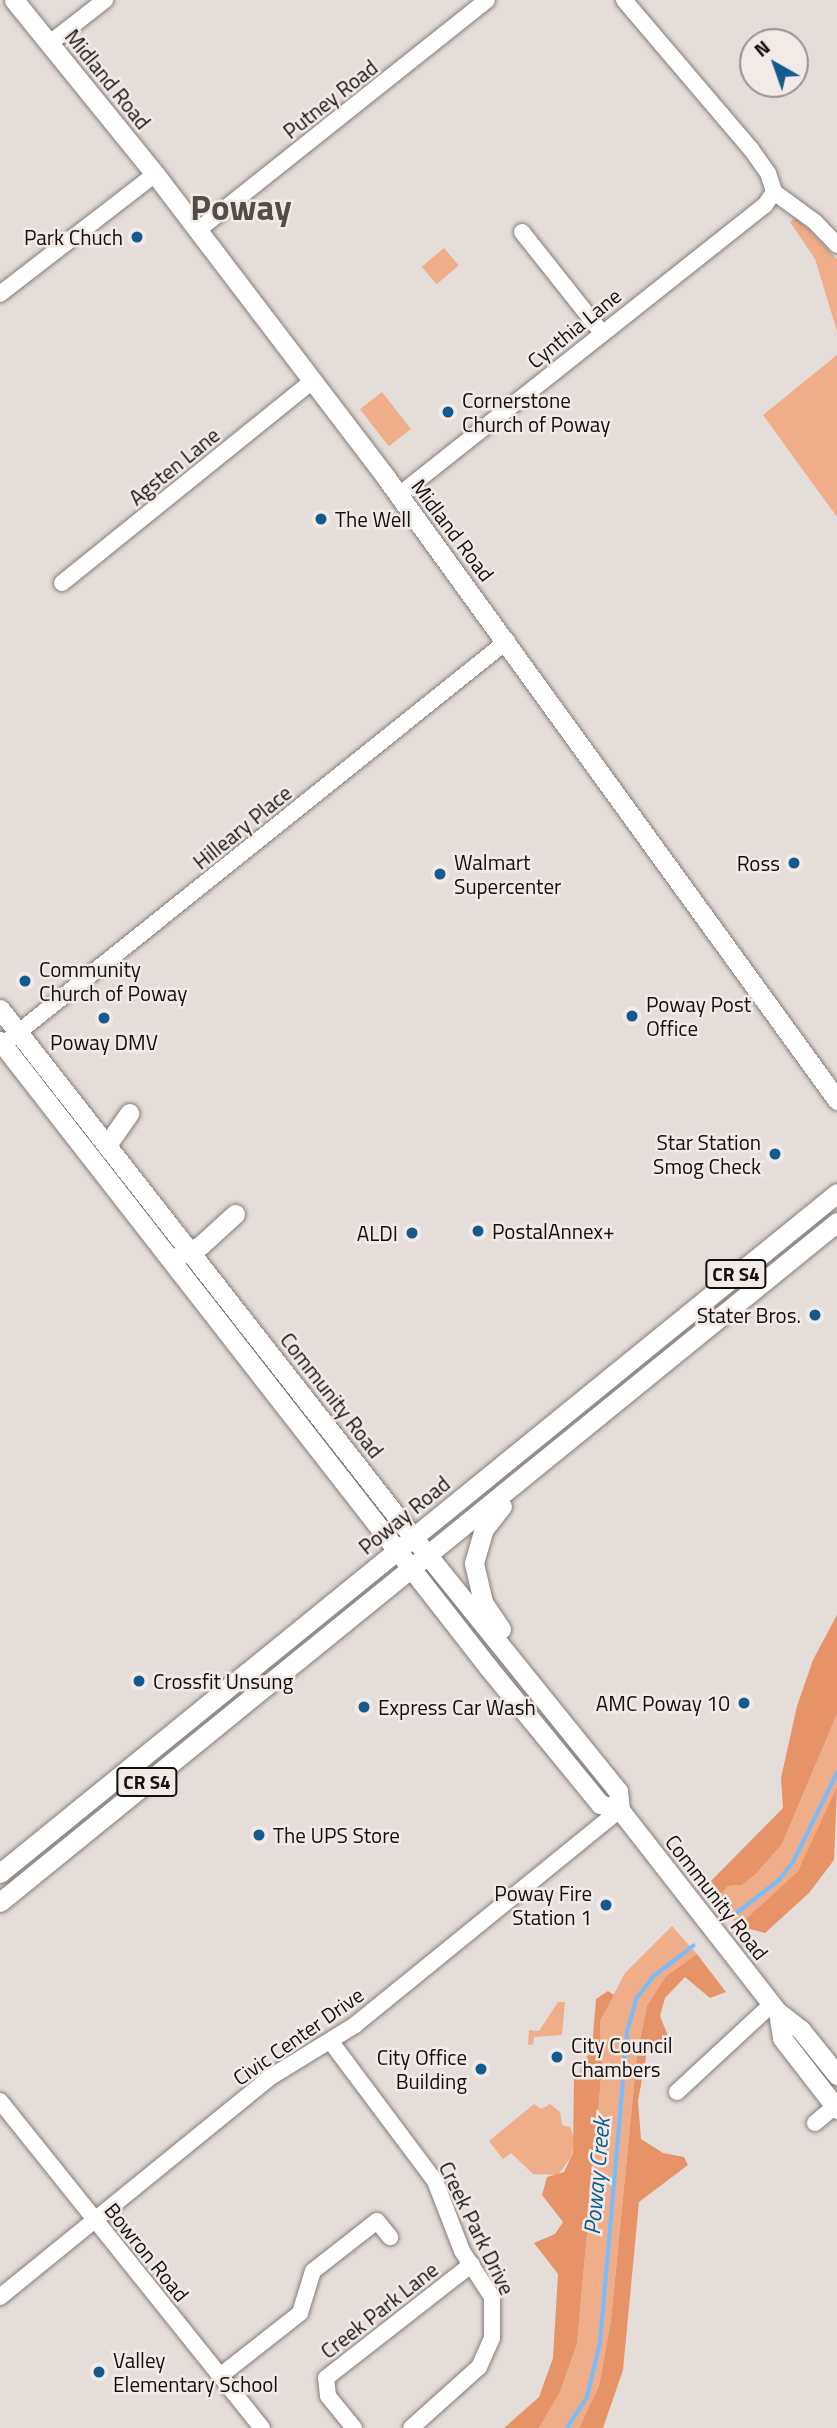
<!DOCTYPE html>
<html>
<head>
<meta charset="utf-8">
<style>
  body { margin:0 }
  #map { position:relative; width:837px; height:2428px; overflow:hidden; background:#e5ddd9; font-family:"Titillium Web",sans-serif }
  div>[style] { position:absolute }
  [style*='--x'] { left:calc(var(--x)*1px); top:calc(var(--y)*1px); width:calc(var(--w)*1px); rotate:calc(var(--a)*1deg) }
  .green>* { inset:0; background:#efad8a; transform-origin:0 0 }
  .forest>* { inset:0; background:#e69467 }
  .stream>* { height:3.5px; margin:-1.75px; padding:0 1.75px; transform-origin:1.75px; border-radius:1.75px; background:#77bdfd }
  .roads { filter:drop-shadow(0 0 2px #837c78) drop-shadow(0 0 2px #837c78) }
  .minor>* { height:16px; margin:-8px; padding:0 8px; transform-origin:8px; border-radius:8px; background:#fff }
  .major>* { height:19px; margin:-9.5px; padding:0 9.5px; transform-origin:9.5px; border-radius:9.5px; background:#fff }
  .dots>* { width:19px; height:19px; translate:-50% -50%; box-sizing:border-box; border:4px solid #f2eae6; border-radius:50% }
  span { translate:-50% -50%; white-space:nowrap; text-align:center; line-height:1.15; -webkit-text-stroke:5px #f2eae6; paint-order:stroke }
  .shield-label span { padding:2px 5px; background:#f2eae6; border:2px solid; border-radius:5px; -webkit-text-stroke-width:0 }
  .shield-label { font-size:19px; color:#120f0e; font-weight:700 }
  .street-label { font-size:21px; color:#120f0e }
  .poi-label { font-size:21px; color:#120f0e }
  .right { translate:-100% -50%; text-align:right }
  .left { translate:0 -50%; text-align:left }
  .water-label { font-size:23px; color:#095b95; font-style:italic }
  .town-label { font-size:35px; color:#534c49; font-weight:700 }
  .north { position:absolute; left:739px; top:28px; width:70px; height:70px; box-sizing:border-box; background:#f2eae6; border:2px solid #989290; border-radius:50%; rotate:320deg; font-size:19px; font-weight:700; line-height:28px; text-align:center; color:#120f0e }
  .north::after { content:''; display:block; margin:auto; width:24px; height:32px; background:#155a8f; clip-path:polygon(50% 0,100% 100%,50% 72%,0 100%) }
</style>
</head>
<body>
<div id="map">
  <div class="green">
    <div style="clip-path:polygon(797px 217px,837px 259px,837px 331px,815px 259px,790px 222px)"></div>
    <div style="left:444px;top:248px;width:23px;height:29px;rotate:50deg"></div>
    <div style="clip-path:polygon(837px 355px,837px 517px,763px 415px)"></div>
    <div style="left:382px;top:392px;width:47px;height:28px;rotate:52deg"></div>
    <div style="clip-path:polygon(837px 1714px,837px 1787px,815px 1837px,798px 1871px,738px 1926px,717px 1899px,728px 1886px,742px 1885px,755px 1875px,782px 1844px)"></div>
    <div style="clip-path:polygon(672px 1926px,697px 1954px,666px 1976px,647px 2006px,637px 2055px,611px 2320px,599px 2386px,579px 2428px,539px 2428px,560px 2392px,577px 2344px,602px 2067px,600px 2021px,625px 1973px)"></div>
    <div style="clip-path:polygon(558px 2002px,565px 2002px,562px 2035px,534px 2037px,533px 2044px,528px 2045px,529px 2030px,539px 2031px)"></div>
    <div style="clip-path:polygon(534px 2104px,541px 2109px,550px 2104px,560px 2112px,562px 2125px,570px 2127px,575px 2141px,571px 2157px,558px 2175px,533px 2174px,511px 2153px,503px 2159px,489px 2141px)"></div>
  </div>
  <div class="forest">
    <div style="clip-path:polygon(837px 1615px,837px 1714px,782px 1844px,755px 1875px,742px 1885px,728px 1886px,717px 1899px,709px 1883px,783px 1808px,781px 1778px,797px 1706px,813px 1660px)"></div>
    <div style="clip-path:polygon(837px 1787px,834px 1860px,809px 1893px,765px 1933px,738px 1926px,798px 1871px)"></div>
    <div style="clip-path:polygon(697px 1954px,726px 1992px,710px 1998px,685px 1977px,665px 1998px,660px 2016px,668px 2036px,647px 2052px,638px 2101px,641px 2139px,663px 2153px,684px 2157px,688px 2165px,639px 2202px,623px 2370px,603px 2428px,579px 2428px,599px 2386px,611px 2320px,637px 2055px,647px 2006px,666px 1976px)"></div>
    <div style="clip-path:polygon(608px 1991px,614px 1995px,600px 2021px,602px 2067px,577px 2344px,560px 2392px,539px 2428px,504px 2428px,539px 2397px,553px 2358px,558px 2274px,534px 2243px,555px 2234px,563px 2222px,542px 2195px,547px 2177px,564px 2172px,573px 2153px,574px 2074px,580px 2074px,581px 2065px,587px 2065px,586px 2036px,593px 2036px,596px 1999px)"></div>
  </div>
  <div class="stream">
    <div style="--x:733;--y:1916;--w:58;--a:-38"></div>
    <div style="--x:779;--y:1880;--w:23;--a:-52"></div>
    <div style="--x:793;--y:1862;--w:99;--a:-63.7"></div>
    <div style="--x:567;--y:2428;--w:37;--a:-57"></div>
    <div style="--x:587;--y:2397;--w:56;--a:-76.5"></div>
    <div style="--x:600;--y:2343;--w:312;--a:-85"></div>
    <div style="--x:627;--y:2032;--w:35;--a:-74"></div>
    <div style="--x:637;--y:1998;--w:26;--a:-53"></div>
    <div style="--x:653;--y:1977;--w:51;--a:-37.8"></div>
  </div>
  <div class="roads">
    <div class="minor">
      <div style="--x:624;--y:0;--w:196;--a:49.6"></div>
      <div style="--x:751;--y:149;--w:29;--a:55"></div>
      <div style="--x:768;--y:173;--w:20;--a:72"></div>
      <div style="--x:774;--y:192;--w:51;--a:36.2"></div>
      <div style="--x:815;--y:222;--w:32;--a:46"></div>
      <div style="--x:50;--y:43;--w:70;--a:-38"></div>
      <div style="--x:198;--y:230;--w:369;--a:-38.5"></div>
      <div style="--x:522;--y:232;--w:129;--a:51.6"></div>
      <div style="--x:0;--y:294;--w:196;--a:-37.7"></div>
      <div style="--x:399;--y:495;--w:467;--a:-38.4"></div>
      <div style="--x:765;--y:205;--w:16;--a:-55"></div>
      <div style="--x:62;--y:583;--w:321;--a:-38.9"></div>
      <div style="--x:10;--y:1039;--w:637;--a:-38.69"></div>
      <div style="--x:331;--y:2042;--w:174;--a:53.2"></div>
      <div style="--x:435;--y:2181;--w:75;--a:68.9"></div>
      <div style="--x:462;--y:2251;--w:55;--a:56.9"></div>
      <div style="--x:492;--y:2297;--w:41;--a:90"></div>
      <div style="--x:492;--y:2338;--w:32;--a:114"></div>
      <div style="--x:479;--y:2367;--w:91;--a:138.1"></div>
      <div style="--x:677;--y:2092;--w:129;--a:-42.8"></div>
      <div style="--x:0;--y:2101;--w:419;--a:51.3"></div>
      <div style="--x:815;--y:2123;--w:26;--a:-40"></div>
      <div style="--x:0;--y:2297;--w:347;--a:-39.1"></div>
      <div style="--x:269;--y:2078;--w:101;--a:-31.6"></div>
      <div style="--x:355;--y:2025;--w:341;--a:-39.1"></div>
      <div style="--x:220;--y:2376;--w:102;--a:-38.2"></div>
      <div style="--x:300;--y:2313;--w:44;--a:-72.8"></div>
      <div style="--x:313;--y:2271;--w:81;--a:-38"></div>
      <div style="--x:377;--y:2221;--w:21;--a:51"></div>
      <div style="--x:354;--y:2428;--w:41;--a:-129.1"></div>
      <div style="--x:328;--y:2396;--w:18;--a:-96"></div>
      <div style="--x:326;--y:2378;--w:185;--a:-38"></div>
    </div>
    <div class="major">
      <div style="--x:14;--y:0;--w:224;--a:51"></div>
      <div style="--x:155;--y:174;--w:383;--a:52.7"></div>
      <div style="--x:387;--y:479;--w:767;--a:54.07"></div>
      <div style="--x:0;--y:1009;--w:670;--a:51.97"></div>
      <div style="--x:413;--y:1537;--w:326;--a:51.1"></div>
      <div style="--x:618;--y:1791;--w:19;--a:84"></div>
      <div style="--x:620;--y:1810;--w:256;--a:52"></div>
      <div style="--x:778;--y:2012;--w:29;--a:38"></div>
      <div style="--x:801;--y:2030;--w:58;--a:51.3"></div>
      <div style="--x:0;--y:1041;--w:794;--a:52.06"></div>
      <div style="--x:488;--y:1667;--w:177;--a:50.7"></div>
      <div style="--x:600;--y:1804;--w:21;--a:17"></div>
      <div style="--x:107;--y:1145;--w:39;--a:-55"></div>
      <div style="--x:180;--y:1255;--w:23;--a:-25"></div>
      <div style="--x:201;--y:1245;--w:46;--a:-42.4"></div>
      <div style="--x:501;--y:1629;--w:32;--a:-124"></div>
      <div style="--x:483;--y:1602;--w:40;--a:-103"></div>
      <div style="--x:474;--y:1563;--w:35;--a:-74"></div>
      <div style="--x:484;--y:1529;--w:29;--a:-52"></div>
      <div style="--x:0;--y:1873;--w:1078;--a:-39.09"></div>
      <div style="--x:0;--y:1902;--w:1078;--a:-39.09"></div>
      <div style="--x:778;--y:2012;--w:26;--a:81"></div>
      <div style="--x:782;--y:2038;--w:90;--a:52.2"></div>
    </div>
  </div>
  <div class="dots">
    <div style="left:137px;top:237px;background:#155a8f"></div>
    <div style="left:448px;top:412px;background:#155a8f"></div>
    <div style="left:321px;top:519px;background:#155a8f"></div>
    <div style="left:794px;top:863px;background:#155a8f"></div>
    <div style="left:440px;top:874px;background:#155a8f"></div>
    <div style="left:25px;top:981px;background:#155a8f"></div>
    <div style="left:632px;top:1016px;background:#155a8f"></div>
    <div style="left:104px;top:1018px;background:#155a8f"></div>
    <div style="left:775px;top:1154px;background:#155a8f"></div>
    <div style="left:478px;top:1231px;background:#155a8f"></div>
    <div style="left:412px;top:1233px;background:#155a8f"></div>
    <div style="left:815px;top:1315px;background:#155a8f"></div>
    <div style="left:139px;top:1681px;background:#155a8f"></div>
    <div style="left:744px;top:1703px;background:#155a8f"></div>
    <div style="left:364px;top:1707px;background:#155a8f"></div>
    <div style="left:259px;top:1835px;background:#155a8f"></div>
    <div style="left:606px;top:1905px;background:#155a8f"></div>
    <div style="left:557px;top:2057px;background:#155a8f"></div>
    <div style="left:481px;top:2069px;background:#155a8f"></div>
    <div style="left:99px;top:2372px;background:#155a8f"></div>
  </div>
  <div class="shield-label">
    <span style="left:736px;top:1274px">CR S4</span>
    <span style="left:147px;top:1782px">CR S4</span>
  </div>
  <div class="street-label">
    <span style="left:108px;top:79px;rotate:51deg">Midland Road</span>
    <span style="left:330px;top:99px;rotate:-38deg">Putney Road</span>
    <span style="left:574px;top:328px;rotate:-39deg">Cynthia Lane</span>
    <span style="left:174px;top:466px;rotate:-39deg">Agsten Lane</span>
    <span style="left:453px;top:530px;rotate:53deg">Midland Road</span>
    <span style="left:242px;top:827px;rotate:-39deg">Hilleary Place</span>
    <span style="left:332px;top:1395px;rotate:52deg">Community Road</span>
    <span style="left:404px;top:1515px;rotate:-39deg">Poway Road</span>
    <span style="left:717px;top:1897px;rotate:52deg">Community Road</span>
    <span style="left:298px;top:2036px;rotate:-35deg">Civic Center Drive</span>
    <span style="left:477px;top:2228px;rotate:64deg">Creek Park Drive</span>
    <span style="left:147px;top:2252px;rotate:51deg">Bowron Road</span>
    <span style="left:379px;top:2310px;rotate:-38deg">Creek Park Lane</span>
  </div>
  <div class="poi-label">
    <span class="right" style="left:123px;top:237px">Park Chuch</span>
    <span class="left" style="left:462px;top:412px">Cornerstone<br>Church of Poway</span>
    <span class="left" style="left:335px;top:519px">The Well</span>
    <span class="left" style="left:454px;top:874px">Walmart<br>Supercenter</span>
    <span class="right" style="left:780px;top:863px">Ross</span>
    <span class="left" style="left:39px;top:981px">Community<br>Church of Poway</span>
    <span class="left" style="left:646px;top:1016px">Poway Post<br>Office</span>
    <span style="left:104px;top:1042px">Poway DMV</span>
    <span class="right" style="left:761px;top:1154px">Star Station<br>Smog Check</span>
    <span class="left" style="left:492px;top:1231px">PostalAnnex+</span>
    <span class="right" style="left:398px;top:1233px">ALDI</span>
    <span class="right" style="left:801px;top:1315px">Stater Bros.</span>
    <span class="left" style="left:153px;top:1681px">Crossfit Unsung</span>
    <span class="right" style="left:730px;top:1703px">AMC Poway 10</span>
    <span class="left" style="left:378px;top:1707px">Express Car Wash</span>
    <span class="left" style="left:273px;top:1835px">The UPS Store</span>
    <span class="right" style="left:592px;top:1905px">Poway Fire<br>Station 1</span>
    <span class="left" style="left:571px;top:2057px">City Council<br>Chambers</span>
    <span class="right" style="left:467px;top:2069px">City Office<br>Building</span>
    <span class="left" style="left:113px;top:2372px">Valley<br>Elementary School</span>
  </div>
  <div class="water-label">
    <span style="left:597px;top:2176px;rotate:-85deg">Poway Creek</span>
  </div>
  <div class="town-label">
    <span style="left:241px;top:207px">Poway</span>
  </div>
  <div class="north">N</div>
</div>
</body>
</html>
